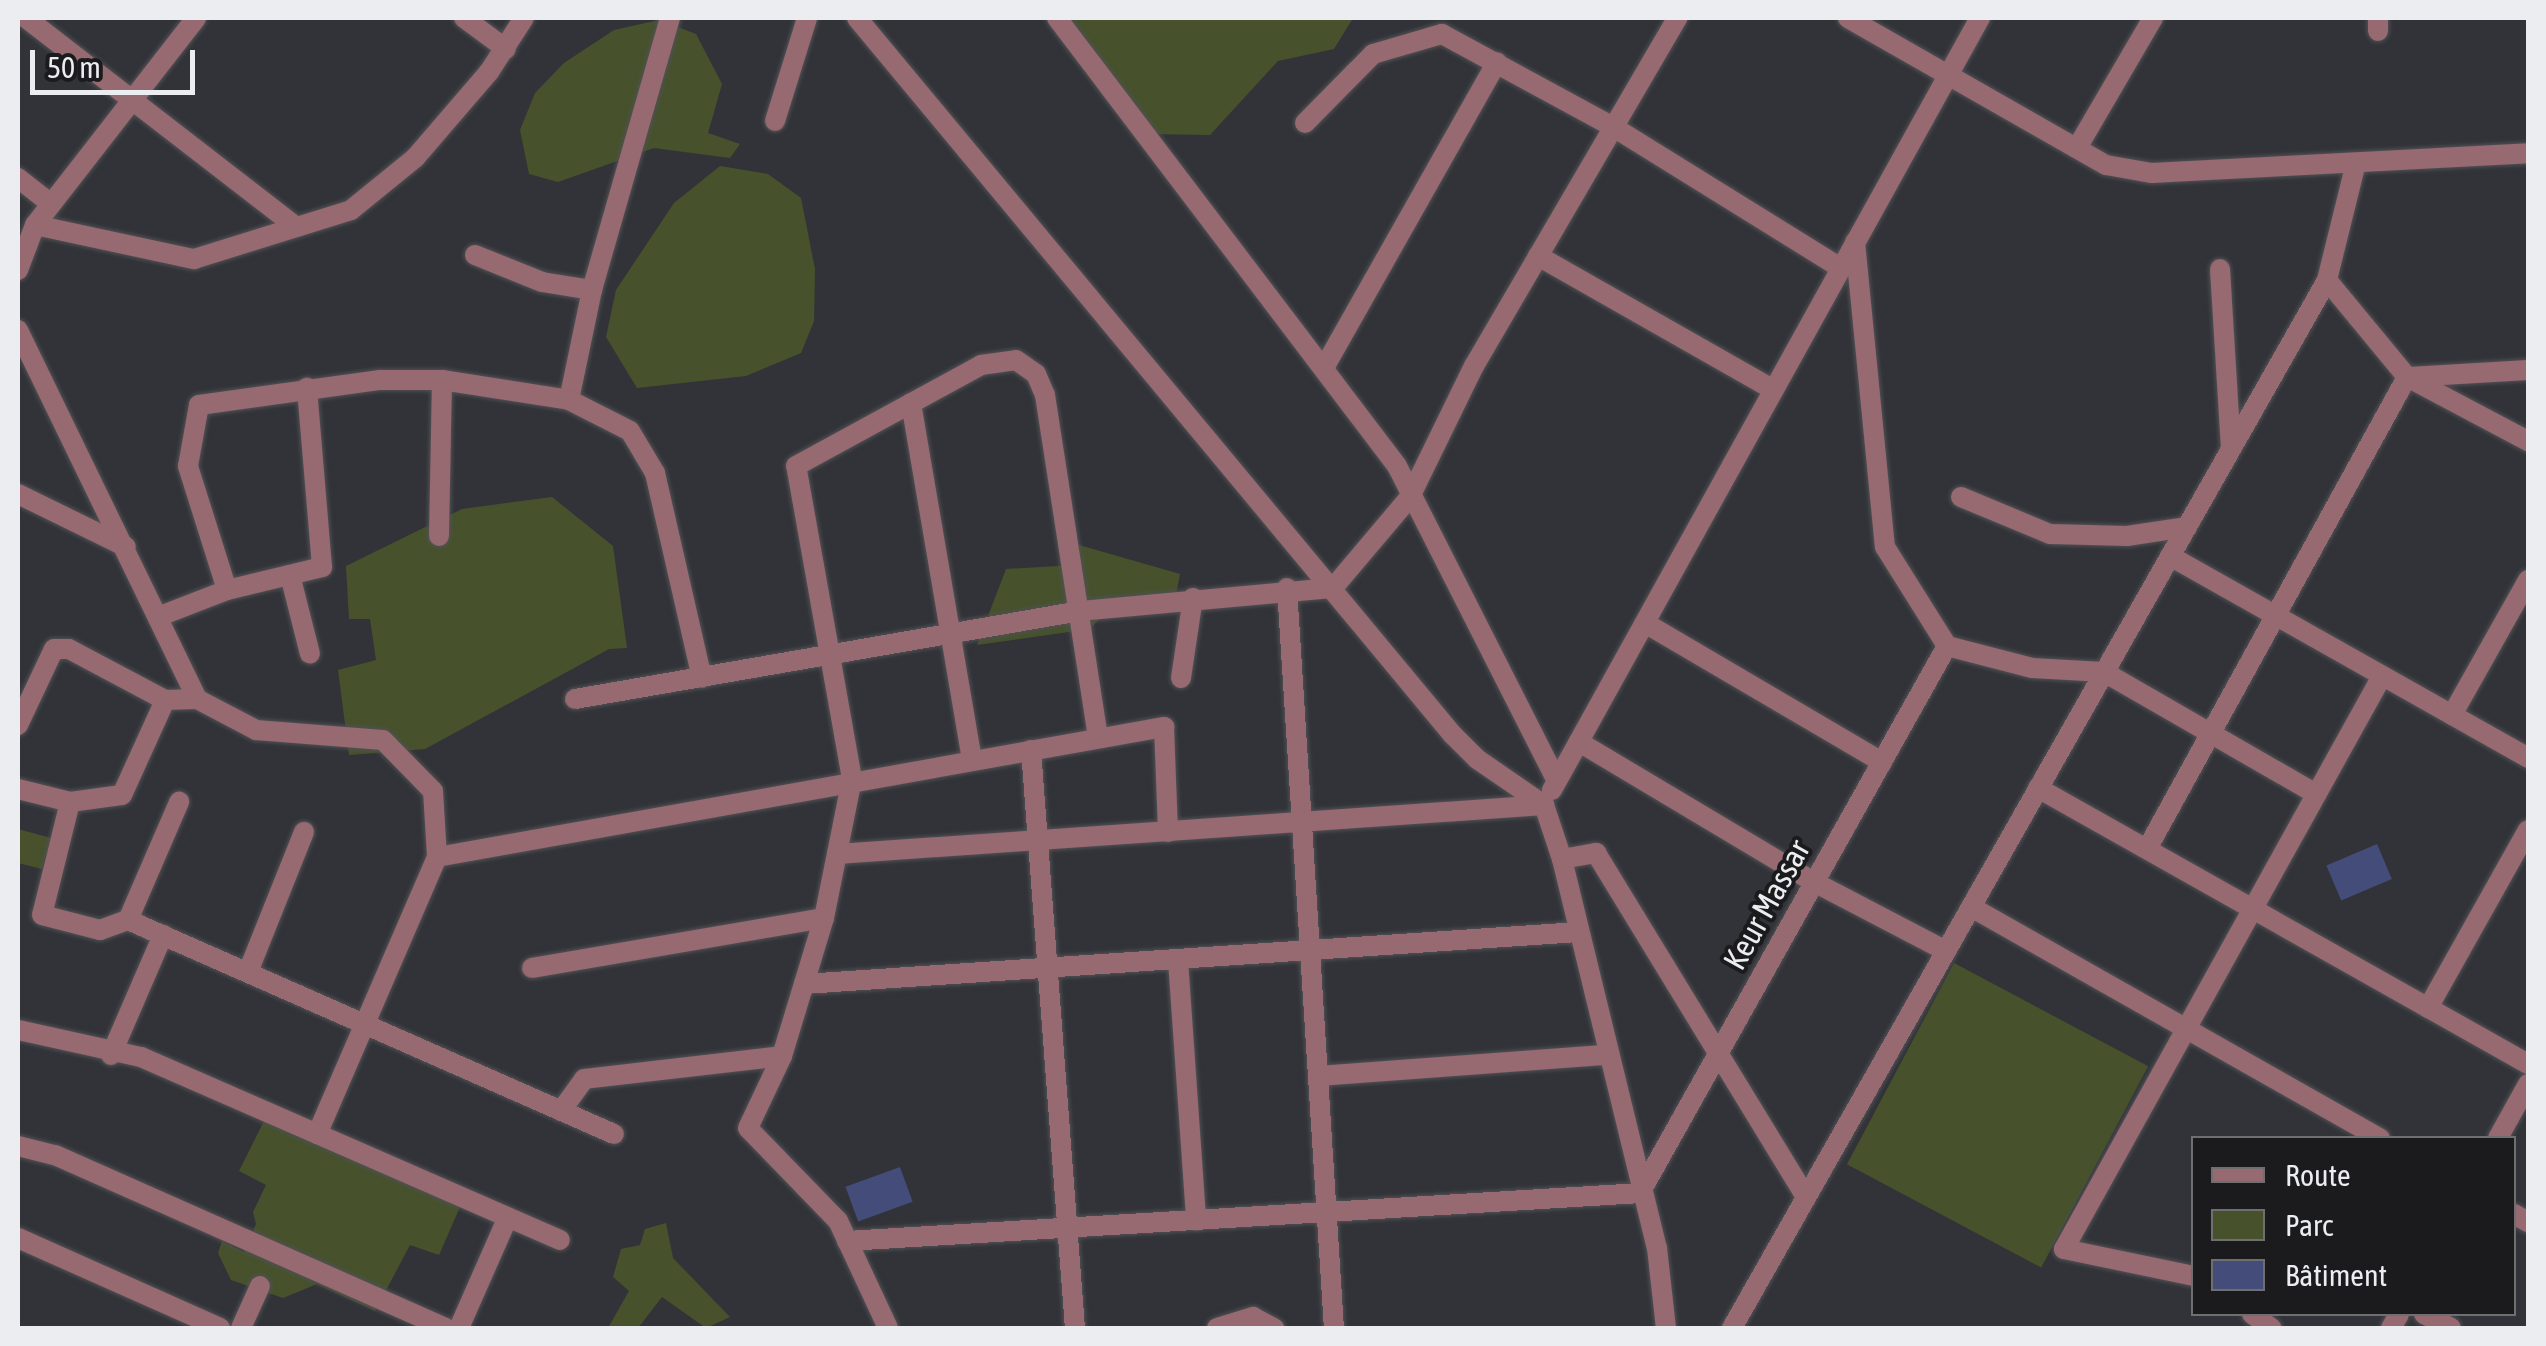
<!DOCTYPE html>
<html>
<head>
<meta charset="utf-8">
<style>
  body { margin:0 }
  #map { position:relative; width:2546px; height:1346px; overflow:hidden; background:#323338; font-family:"Asap Condensed",sans-serif }
  div>[style] { position:absolute }
  [style*='--x'] { left:calc(var(--x)*1px); top:calc(var(--y)*1px); width:calc(var(--w)*1px); rotate:calc(var(--a)*1deg) }
  .green>* { inset:0; background:#47522c; transform-origin:0 0 }
  .building>* { inset:0; background:#444d79; transform-origin:0 0 }
  .roads { filter:drop-shadow(0 0 2px #505155) drop-shadow(0 0 2px #505155) }
  .street>* { height:20px; margin:-10px; padding:0 10px; transform-origin:10px; border-radius:10px; background:#976970 }
  span { translate:-50% -50%; white-space:nowrap; text-align:center; line-height:1.15; -webkit-text-stroke:8px #1b1b1d; paint-order:stroke }
  .street-label { font-size:32px; color:#ecedf0 }
  .frame { position:absolute; inset:0; border:20px solid #ecedf0; pointer-events:none }
  .legend { position:absolute; left:2191px; top:1136px; width:325px; height:180px; box-sizing:border-box; background:#1b1b1d; border:2px solid #6f6f71; margin:0; padding:12px 18px; list-style:none; font-size:30px; color:#ecedf0 }
  .legend li { display:flex; align-items:center; gap:20px; height:50px }
  .legend b { width:50px; border:2px solid #6f6f71 }
  .scale { position:absolute; left:30px; top:50px; width:165px; height:45px; box-sizing:border-box; border:5px solid #ecedf0; border-top:0; padding-left:12px; font-size:30px; line-height:35px; white-space:nowrap; color:#ecedf0; -webkit-text-stroke:8px #1b1b1d; paint-order:stroke }
</style>
</head>
<body>
<div id="map">
  <div class="green">
    <div style="clip-path:polygon(1067px 18px,1353px 18px,1334px 49px,1278px 61px,1210px 135px,1148px 134px)"></div>
    <div style="clip-path:polygon(659px 20px,696px 34px,722px 84px,708px 133px,740px 144px,730px 158px,654px 148px,558px 182px,529px 174px,520px 130px,535px 93px,564px 63px,614px 30px)"></div>
    <div style="clip-path:polygon(720px 166px,768px 174px,801px 198px,815px 269px,814px 321px,801px 353px,746px 376px,637px 388px,606px 337px,616px 290px,674px 203px)"></div>
    <div style="clip-path:polygon(552px 497px,613px 546px,627px 648px,609px 649px,425px 749px,349px 755px,338px 670px,376px 660px,370px 619px,349px 619px,346px 566px,462px 509px)"></div>
    <div style="clip-path:polygon(1079px 545px,1180px 574px,1175px 600px,1120px 597px,1090px 629px,977px 645px,1006px 569px,1075px 565px)"></div>
    <div style="clip-path:polygon(18px 829px,51px 838px,42px 869px,18px 863px)"></div>
    <div style="left:1954px;top:963px;width:220px;height:228px;rotate:28deg"></div>
    <div style="clip-path:polygon(265px 1119px,460px 1207px,439px 1255px,410px 1245px,375px 1311px,317px 1284px,283px 1298px,231px 1280px,218px 1253px,222px 1241px,244px 1252px,256px 1224px,253px 1212px,266px 1185px,239px 1171px)"></div>
    <div style="clip-path:polygon(666px 1223px,673px 1258px,730px 1317px,706px 1328px,662px 1297px,638px 1328px,608px 1328px,629px 1291px,613px 1277px,621px 1249px,640px 1245px,645px 1229px)"></div>
  </div>
  <div class="building">
    <div style="left:2377px;top:844px;width:38px;height:55px;rotate:67deg"></div>
    <div style="left:900px;top:1167px;width:37px;height:58px;rotate:70deg"></div>
  </div>
  <div class="roads">
    <div class="street">
      <div style="--x:26;--y:18;--w:337;--a:37.7"></div>
      <div style="--x:464;--y:18;--w:52;--a:36.4"></div>
      <div style="--x:857;--y:18;--w:932;--a:50.27"></div>
      <div style="--x:1453;--y:735;--w:34;--a:45"></div>
      <div style="--x:1477;--y:759;--w:81;--a:34.5"></div>
      <div style="--x:1544;--y:805;--w:57;--a:71.6"></div>
      <div style="--x:1562;--y:859;--w:400;--a:76.3"></div>
      <div style="--x:1657;--y:1248;--w:81;--a:83.6"></div>
      <div style="--x:1057;--y:18;--w:562;--a:52.8"></div>
      <div style="--x:1397;--y:466;--w:353;--a:63.1"></div>
      <div style="--x:1848;--y:18;--w:297;--a:29.7"></div>
      <div style="--x:2106;--y:165;--w:47;--a:9.9"></div>
      <div style="--x:2152;--y:173;--w:377;--a:-3"></div>
      <div style="--x:2378;--y:18;--w:13;--a:90"></div>
      <div style="--x:775;--y:121;--w:108;--a:-72.7"></div>
      <div style="--x:1305;--y:123;--w:97;--a:-45.4"></div>
      <div style="--x:1373;--y:54;--w:72;--a:-16.2"></div>
      <div style="--x:1442;--y:34;--w:197;--a:28.5"></div>
      <div style="--x:1615;--y:128;--w:266;--a:31.8"></div>
      <div style="--x:2077;--y:148;--w:151;--a:-59.7"></div>
      <div style="--x:18;--y:178;--w:42;--a:38.2"></div>
      <div style="--x:35;--y:225;--w:163;--a:12.1"></div>
      <div style="--x:194;--y:259;--w:164;--a:-17.3"></div>
      <div style="--x:351;--y:210;--w:82;--a:-39.1"></div>
      <div style="--x:415;--y:158;--w:113;--a:-49.3"></div>
      <div style="--x:489;--y:72;--w:64;--a:-57.1"></div>
      <div style="--x:1855;--y:242;--w:306;--a:84.4"></div>
      <div style="--x:1885;--y:547;--w:117;--a:57.9"></div>
      <div style="--x:1947;--y:646;--w:88;--a:14.5"></div>
      <div style="--x:2032;--y:668;--w:72;--a:3.2"></div>
      <div style="--x:2104;--y:672;--w:245;--a:29.9"></div>
      <div style="--x:475;--y:255;--w:72;--a:21.9"></div>
      <div style="--x:542;--y:282;--w:51;--a:9.1"></div>
      <div style="--x:1538;--y:256;--w:271;--a:29.6"></div>
      <div style="--x:2220;--y:269;--w:178;--a:86.5"></div>
      <div style="--x:18;--y:270;--w:48;--a:-69.3"></div>
      <div style="--x:35;--y:225;--w:262;--a:-52.1"></div>
      <div style="--x:2327;--y:280;--w:126;--a:50.5"></div>
      <div style="--x:2407;--y:377;--w:137;--a:27.9"></div>
      <div style="--x:18;--y:330;--w:410;--a:64.1"></div>
      <div style="--x:1325;--y:366;--w:349;--a:-60.5"></div>
      <div style="--x:2409;--y:377;--w:119;--a:-3.4"></div>
      <div style="--x:569;--y:400;--w:112;--a:-78.2"></div>
      <div style="--x:592;--y:290;--w:283;--a:-74"></div>
      <div style="--x:911;--y:403;--w:362;--a:80.3"></div>
      <div style="--x:18;--y:494;--w:120;--a:26.1"></div>
      <div style="--x:1961;--y:497;--w:96;--a:22.6"></div>
      <div style="--x:2050;--y:534;--w:77;--a:1.5"></div>
      <div style="--x:2127;--y:536;--w:61;--a:-8.5"></div>
      <div style="--x:439;--y:536;--w:156;--a:-88.9"></div>
      <div style="--x:2170;--y:556;--w:411;--a:29.4"></div>
      <div style="--x:290;--y:575;--w:81;--a:75.8"></div>
      <div style="--x:1287;--y:588;--w:741;--a:86.37"></div>
      <div style="--x:227;--y:590;--w:130;--a:-107.5"></div>
      <div style="--x:188;--y:466;--w:62;--a:-79.8"></div>
      <div style="--x:199;--y:405;--w:183;--a:-7.9"></div>
      <div style="--x:380;--y:380;--w:62;--a:0"></div>
      <div style="--x:442;--y:380;--w:129;--a:8.9"></div>
      <div style="--x:569;--y:400;--w:68;--a:26.9"></div>
      <div style="--x:630;--y:431;--w:49;--a:59.2"></div>
      <div style="--x:655;--y:473;--w:210;--a:77.1"></div>
      <div style="--x:160;--y:616;--w:72;--a:-21.2"></div>
      <div style="--x:227;--y:590;--w:98;--a:-13.6"></div>
      <div style="--x:322;--y:567;--w:180;--a:-94.8"></div>
      <div style="--x:1645;--y:623;--w:275;--a:30.4"></div>
      <div style="--x:1181;--y:678;--w:81;--a:-81.5"></div>
      <div style="--x:575;--y:699;--w:513;--a:-9.88"></div>
      <div style="--x:1080;--y:611;--w:254;--a:-5.2"></div>
      <div style="--x:1333;--y:588;--w:119;--a:-49.8"></div>
      <div style="--x:1410;--y:497;--w:146;--a:-64"></div>
      <div style="--x:1474;--y:366;--w:403;--a:-59.7"></div>
      <div style="--x:2452;--y:715;--w:155;--a:-60.6"></div>
      <div style="--x:18;--y:725;--w:84;--a:-64.7"></div>
      <div style="--x:54;--y:649;--w:15;--a:0"></div>
      <div style="--x:69;--y:649;--w:109;--a:28"></div>
      <div style="--x:165;--y:700;--w:32;--a:-2"></div>
      <div style="--x:197;--y:699;--w:67;--a:27.7"></div>
      <div style="--x:256;--y:730;--w:127;--a:4.5"></div>
      <div style="--x:383;--y:740;--w:71;--a:45.6"></div>
      <div style="--x:433;--y:791;--w:66;--a:86.5"></div>
      <div style="--x:437;--y:857;--w:302;--a:113.4"></div>
      <div style="--x:1579;--y:742;--w:274;--a:30.8"></div>
      <div style="--x:1814;--y:882;--w:149;--a:27.6"></div>
      <div style="--x:1031;--y:750;--w:580;--a:85.65"></div>
      <div style="--x:2038;--y:788;--w:562;--a:29.39"></div>
      <div style="--x:18;--y:789;--w:54;--a:14"></div>
      <div style="--x:70;--y:802;--w:52;--a:-7.7"></div>
      <div style="--x:122;--y:795;--w:104;--a:-65.6"></div>
      <div style="--x:1552;--y:790;--w:883;--a:-61"></div>
      <div style="--x:70;--y:802;--w:116;--a:103.9"></div>
      <div style="--x:42;--y:915;--w:60;--a:14.5"></div>
      <div style="--x:100;--y:930;--w:30;--a:-20"></div>
      <div style="--x:128;--y:920;--w:129;--a:-66.6"></div>
      <div style="--x:2147;--y:849;--w:539;--a:-61.15"></div>
      <div style="--x:837;--y:854;--w:709;--a:-3.96"></div>
      <div style="--x:437;--y:857;--w:739;--a:-10.14"></div>
      <div style="--x:1164;--y:727;--w:105;--a:87.8"></div>
      <div style="--x:1562;--y:859;--w:35;--a:-10"></div>
      <div style="--x:1596;--y:853;--w:403;--a:58.6"></div>
      <div style="--x:1971;--y:907;--w:470;--a:29.5"></div>
      <div style="--x:128;--y:920;--w:531;--a:23.77"></div>
      <div style="--x:1178;--y:960;--w:261;--a:86"></div>
      <div style="--x:532;--y:968;--w:296;--a:-9.7"></div>
      <div style="--x:248;--y:972;--w:151;--a:-68.2"></div>
      <div style="--x:804;--y:984;--w:776;--a:-3.84"></div>
      <div style="--x:2428;--y:1008;--w:204;--a:-60.7"></div>
      <div style="--x:18;--y:1030;--w:126;--a:12.4"></div>
      <div style="--x:141;--y:1057;--w:457;--a:23.6"></div>
      <div style="--x:111;--y:1055;--w:131;--a:-66.6"></div>
      <div style="--x:1318;--y:1076;--w:290;--a:-4.2"></div>
      <div style="--x:561;--y:1111;--w:39;--a:-54"></div>
      <div style="--x:584;--y:1079;--w:199;--a:-6.6"></div>
      <div style="--x:2498;--y:1138;--w:62;--a:-60.9"></div>
      <div style="--x:18;--y:1146;--w:38;--a:14"></div>
      <div style="--x:55;--y:1155;--w:427;--a:23.9"></div>
      <div style="--x:2514;--y:1214;--w:16;--a:30"></div>
      <div style="--x:18;--y:1238;--w:221;--a:24"></div>
      <div style="--x:847;--y:1241;--w:794;--a:-3.46"></div>
      <div style="--x:1640;--y:1193;--w:627;--a:-60.7"></div>
      <div style="--x:2194;--y:1276;--w:133;--a:-168.3"></div>
      <div style="--x:2064;--y:1249;--w:655;--a:-60.97"></div>
      <div style="--x:2252;--y:1314;--w:24;--a:36"></div>
      <div style="--x:2424;--y:1314;--w:30;--a:27"></div>
      <div style="--x:241;--y:1328;--w:46;--a:-65.7"></div>
      <div style="--x:459;--y:1328;--w:121;--a:-66.2"></div>
      <div style="--x:888;--y:1328;--w:118;--a:-115"></div>
      <div style="--x:838;--y:1221;--w:129;--a:-134.1"></div>
      <div style="--x:748;--y:1128;--w:80;--a:-64.7"></div>
      <div style="--x:782;--y:1056;--w:144;--a:-73.1"></div>
      <div style="--x:824;--y:918;--w:142;--a:-78.6"></div>
      <div style="--x:852;--y:779;--w:318;--a:-100.1"></div>
      <div style="--x:796;--y:466;--w:211;--a:-28.6"></div>
      <div style="--x:981;--y:365;--w:35;--a:-8"></div>
      <div style="--x:1016;--y:360;--w:24;--a:35"></div>
      <div style="--x:1036;--y:374;--w:23;--a:67"></div>
      <div style="--x:1045;--y:395;--w:347;--a:81.2"></div>
      <div style="--x:1217;--y:1328;--w:38;--a:-17"></div>
      <div style="--x:1253;--y:1317;--w:24;--a:28"></div>
      <div style="--x:1732;--y:1328;--w:1205;--a:-60.41"></div>
      <div style="--x:2327;--y:280;--w:121;--a:-76.1"></div>
      <div style="--x:2391;--y:1328;--w:16;--a:-60"></div>
    </div>
  </div>
  <div class="street-label">
    <span style="left:1767px;top:905px;rotate:-61deg">Keur Massar</span>
  </div>
  <div class="frame"></div>
  <ul class="legend">
  <li><b style="height:12px;background:#976970"></b>Route</li>
  <li><b style="height:28px;background:#47522c"></b>Parc</li>
  <li><b style="height:28px;background:#444d79"></b>Bâtiment</li>
  </ul>
  <div class="scale">50 m</div>
</div>
</body>
</html>
